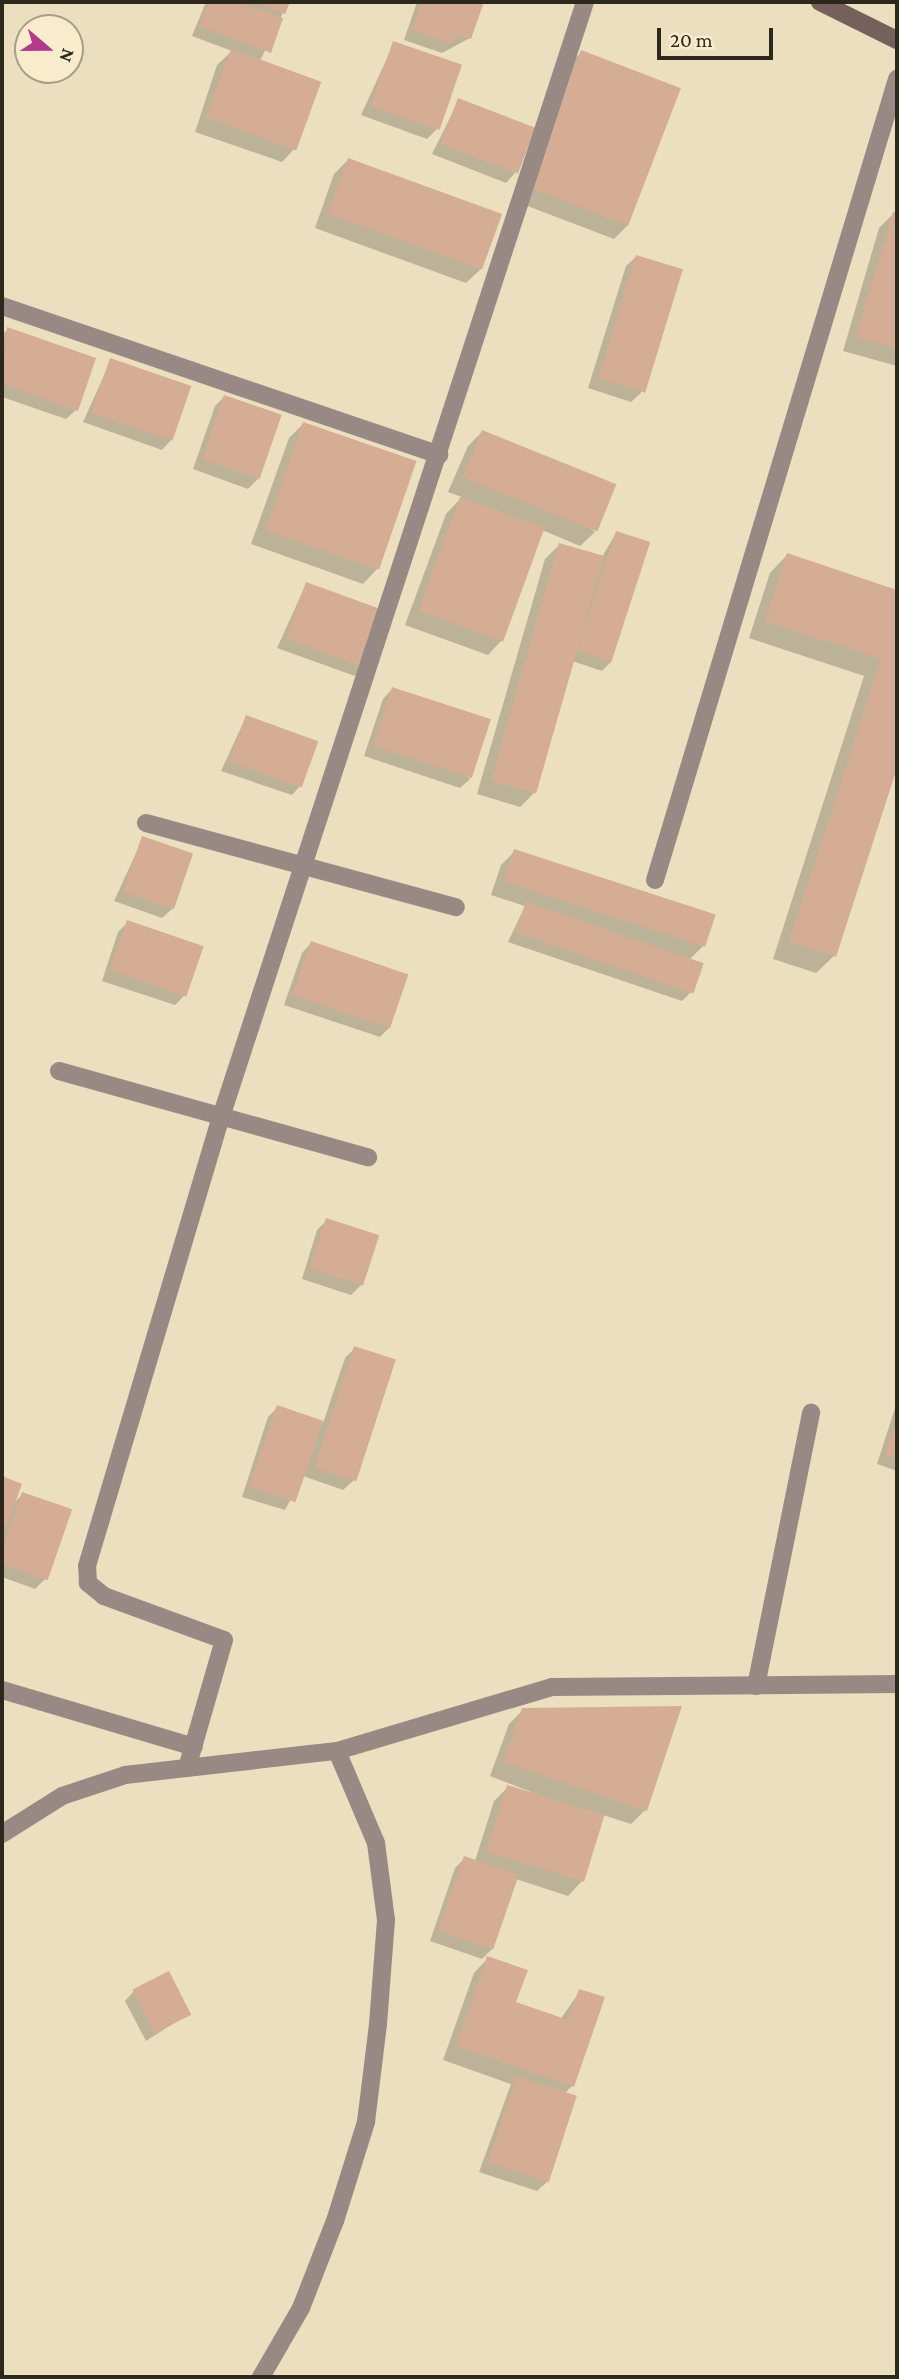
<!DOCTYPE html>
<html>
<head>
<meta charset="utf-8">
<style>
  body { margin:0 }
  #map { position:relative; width:899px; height:2379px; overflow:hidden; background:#ebdfbf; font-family:"Crimson Pro",serif }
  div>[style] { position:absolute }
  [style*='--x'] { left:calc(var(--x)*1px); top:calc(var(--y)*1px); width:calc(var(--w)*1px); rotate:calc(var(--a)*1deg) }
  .shadow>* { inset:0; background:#0003 }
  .building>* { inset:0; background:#d5ac94; transform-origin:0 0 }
  .lane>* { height:18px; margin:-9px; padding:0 9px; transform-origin:9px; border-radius:9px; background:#988985 }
  .street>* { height:18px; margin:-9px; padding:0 9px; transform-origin:9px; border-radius:9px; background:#988985 }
  .secondary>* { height:18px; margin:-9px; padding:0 9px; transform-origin:9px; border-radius:9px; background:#76605b }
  span { translate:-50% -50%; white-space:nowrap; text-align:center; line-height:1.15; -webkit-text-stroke:7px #f8eccc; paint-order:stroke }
  .frame { position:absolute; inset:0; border:4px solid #2c281c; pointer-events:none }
  .north { position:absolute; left:14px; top:14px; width:70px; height:70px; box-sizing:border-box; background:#f8eccc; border:2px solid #a69e86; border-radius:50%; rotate:110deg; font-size:19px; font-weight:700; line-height:28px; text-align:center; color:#2c281c }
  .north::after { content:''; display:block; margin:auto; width:24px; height:32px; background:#b4398c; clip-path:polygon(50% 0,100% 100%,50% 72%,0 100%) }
  .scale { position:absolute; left:657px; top:28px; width:116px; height:32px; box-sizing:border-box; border:4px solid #2c281c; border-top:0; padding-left:9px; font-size:21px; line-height:24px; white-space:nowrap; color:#2c281c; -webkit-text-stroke:5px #f8eccc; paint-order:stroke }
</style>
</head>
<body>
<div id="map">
  <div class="shadow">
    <div style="clip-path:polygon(206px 2px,288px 2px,260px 61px,296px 147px,282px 162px,195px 132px,217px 65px,232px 51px,192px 36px)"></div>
    <div style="clip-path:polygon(417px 2px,482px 2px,470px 38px,442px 53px,404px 40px)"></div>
    <div style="clip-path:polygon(394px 43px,437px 129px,427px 139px,361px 115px)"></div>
    <div style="clip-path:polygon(582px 52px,678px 89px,628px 225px,614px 239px,517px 202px,567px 66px)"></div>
    <div style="clip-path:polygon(459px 100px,515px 173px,506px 183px,432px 154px)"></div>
    <div style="clip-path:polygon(348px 160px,481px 269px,466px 283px,315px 228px,334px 174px)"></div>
    <div style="clip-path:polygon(893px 214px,897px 215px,897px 366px,843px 351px,879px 228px)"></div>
    <div style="clip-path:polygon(636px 257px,641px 393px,631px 402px,588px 388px,626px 266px)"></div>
    <div style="clip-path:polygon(8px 329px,76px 410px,66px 419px,2px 397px,2px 335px)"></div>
    <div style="clip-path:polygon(111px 360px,171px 440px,162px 450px,83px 422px)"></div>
    <div style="clip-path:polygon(224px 397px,258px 479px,248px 489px,193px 469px,215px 406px)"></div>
    <div style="clip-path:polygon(303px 424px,377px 569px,363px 584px,251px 544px,289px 438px)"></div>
    <div style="clip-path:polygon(482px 432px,595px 532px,580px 546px,542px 530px,502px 640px,488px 655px,405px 625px,446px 514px,462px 497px,448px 492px,468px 446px)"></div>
    <div style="clip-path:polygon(616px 533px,648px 543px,611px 662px,602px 671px,572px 661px,534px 793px,520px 807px,477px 794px,545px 559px,559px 545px,602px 557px)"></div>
    <div style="clip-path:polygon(787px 555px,897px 591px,897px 762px,834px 956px,816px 973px,773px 959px,864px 676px,749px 638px,770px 573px)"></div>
    <div style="clip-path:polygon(306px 584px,365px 666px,355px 676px,277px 648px)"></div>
    <div style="clip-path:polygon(392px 689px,470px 779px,460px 788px,364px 756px,383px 699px)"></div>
    <div style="clip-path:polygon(246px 717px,301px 785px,292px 795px,221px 771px)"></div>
    <div style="clip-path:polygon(143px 838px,172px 909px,162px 918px,114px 901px)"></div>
    <div style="clip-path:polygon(515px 851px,704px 945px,690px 959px,692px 991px,682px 1001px,508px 942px,525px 906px,491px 895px,501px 865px)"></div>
    <div style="clip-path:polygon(128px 922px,202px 947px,185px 995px,175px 1005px,102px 981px,118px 932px)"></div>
    <div style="clip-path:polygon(311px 943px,390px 1027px,380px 1037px,284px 1005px,302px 953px)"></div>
    <div style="clip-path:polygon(327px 1220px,361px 1285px,351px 1295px,302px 1279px,317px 1230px)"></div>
    <div style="clip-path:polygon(355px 1348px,353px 1481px,343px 1490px,303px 1476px,285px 1510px,242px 1497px,268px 1417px,278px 1407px,323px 1423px,345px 1358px)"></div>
    <div style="clip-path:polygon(897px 1402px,897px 1471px,877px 1464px)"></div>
    <div style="clip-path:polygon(2px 1478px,20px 1485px,13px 1504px,23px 1494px,45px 1579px,35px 1589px,2px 1577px)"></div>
    <div style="clip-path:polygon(523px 1710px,645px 1810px,631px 1824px,603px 1815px,582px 1881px,568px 1896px,516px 1879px,492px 1949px,482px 1959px,430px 1941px,455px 1868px,465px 1858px,475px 1861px,494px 1801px,508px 1787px,559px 1803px,490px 1776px,509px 1724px)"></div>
    <div style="clip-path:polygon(488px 1958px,514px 2003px,560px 2020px,580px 1991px,572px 2086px,564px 2094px,547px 2182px,537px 2191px,479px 2172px,511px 2084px,443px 2060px,474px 1973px)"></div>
    <div style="clip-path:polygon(134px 1991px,188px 2014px,146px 2041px,125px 2001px)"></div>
  </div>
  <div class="building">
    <div style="clip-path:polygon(209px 2px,238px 2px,283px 18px,271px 53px,200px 26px)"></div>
    <div style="clip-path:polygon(254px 2px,290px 2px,285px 14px)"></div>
    <div style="clip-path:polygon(422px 2px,484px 2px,471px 39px,457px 35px,453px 44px,412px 30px)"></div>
    <div style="left:393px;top:41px;width:73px;height:69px;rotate:19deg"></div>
    <div style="left:231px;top:49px;width:96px;height:73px;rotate:20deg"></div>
    <div style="left:581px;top:50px;width:107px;height:147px;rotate:21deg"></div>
    <div style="left:458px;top:98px;width:83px;height:49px;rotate:21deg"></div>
    <div style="left:348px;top:158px;width:164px;height:59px;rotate:20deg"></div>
    <div style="clip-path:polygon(893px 212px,897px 213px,897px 349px,856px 337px)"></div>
    <div style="left:636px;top:255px;width:49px;height:129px;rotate:17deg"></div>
    <div style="clip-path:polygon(7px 327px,96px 358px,78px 411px,2px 384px)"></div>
    <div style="left:110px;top:358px;width:86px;height:58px;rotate:19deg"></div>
    <div style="left:224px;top:395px;width:61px;height:68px;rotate:19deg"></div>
    <div style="left:303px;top:422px;width:120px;height:115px;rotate:19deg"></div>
    <div style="left:482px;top:430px;width:145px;height:51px;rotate:22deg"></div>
    <div style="left:460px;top:497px;width:90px;height:121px;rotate:20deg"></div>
    <div style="left:616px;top:531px;width:36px;height:126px;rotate:18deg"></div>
    <div style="left:559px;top:543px;width:47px;height:247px;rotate:16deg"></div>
    <div style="clip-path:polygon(787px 553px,897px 590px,897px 768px,836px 957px,789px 941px,881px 659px,765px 621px)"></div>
    <div style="left:306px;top:582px;width:85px;height:60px;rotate:20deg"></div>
    <div style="left:392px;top:687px;width:104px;height:62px;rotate:18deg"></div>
    <div style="left:246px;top:715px;width:77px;height:49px;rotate:20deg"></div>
    <div style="left:142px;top:836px;width:54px;height:59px;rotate:19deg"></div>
    <div style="left:514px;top:849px;width:212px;height:34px;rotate:18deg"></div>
    <div style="left:526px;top:902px;width:188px;height:32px;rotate:19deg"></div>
    <div style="left:127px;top:920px;width:81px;height:53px;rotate:19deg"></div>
    <div style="left:311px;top:941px;width:103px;height:57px;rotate:19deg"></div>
    <div style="left:326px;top:1218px;width:56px;height:53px;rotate:18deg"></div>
    <div style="left:354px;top:1346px;width:44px;height:128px;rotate:18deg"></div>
    <div style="left:277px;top:1405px;width:49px;height:86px;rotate:19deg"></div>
    <div style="clip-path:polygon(897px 1420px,897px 1458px,885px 1455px)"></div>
    <div style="clip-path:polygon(2px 1476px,22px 1484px,2px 1539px)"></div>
    <div style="left:22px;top:1492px;width:53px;height:75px;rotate:19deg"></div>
    <div style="clip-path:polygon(682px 1706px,647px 1811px,503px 1762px,522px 1708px)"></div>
    <div style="left:507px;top:1785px;width:102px;height:70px;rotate:17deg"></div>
    <div style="left:464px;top:1856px;width:58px;height:79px;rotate:19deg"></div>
    <div style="clip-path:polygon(487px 1956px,528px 1970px,516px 2002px,568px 2020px,579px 1989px,605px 1997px,574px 2087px,456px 2046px)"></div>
    <div style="left:169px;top:1971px;width:49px;height:41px;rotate:63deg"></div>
    <div style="left:516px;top:2076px;width:64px;height:91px;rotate:18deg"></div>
  </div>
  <div class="lane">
    <div style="--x:756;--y:1686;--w:279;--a:-78.6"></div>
  </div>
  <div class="street">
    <div style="--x:2;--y:306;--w:462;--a:18.8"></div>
    <div style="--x:146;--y:823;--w:321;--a:15.2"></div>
    <div style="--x:655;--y:880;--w:837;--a:-73.19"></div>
    <div style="--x:59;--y:1071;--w:321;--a:15.6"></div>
    <div style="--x:2;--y:1690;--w:200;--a:16.5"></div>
    <div style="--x:187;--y:1768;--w:133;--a:-73.9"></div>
    <div style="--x:224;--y:1640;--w:128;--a:-159.9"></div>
    <div style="--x:104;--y:1596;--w:21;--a:-141"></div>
    <div style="--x:88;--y:1583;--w:17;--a:-93"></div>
    <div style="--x:87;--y:1566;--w:469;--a:-73.4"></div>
    <div style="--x:221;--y:1117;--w:1173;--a:-71.92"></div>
    <div style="--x:2;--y:1834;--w:71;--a:-32.3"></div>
    <div style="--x:62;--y:1796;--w:66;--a:-18.4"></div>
    <div style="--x:125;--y:1775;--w:213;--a:-6.5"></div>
    <div style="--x:337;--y:1751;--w:224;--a:-16.6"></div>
    <div style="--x:552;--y:1687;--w:345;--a:-0.5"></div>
    <div style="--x:261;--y:2377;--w:80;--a:-59.9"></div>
    <div style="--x:301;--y:2308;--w:93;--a:-68.7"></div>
    <div style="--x:335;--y:2221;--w:104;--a:-72.6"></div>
    <div style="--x:366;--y:2122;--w:99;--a:-83"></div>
    <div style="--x:378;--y:2024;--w:104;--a:-85.6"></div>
    <div style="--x:386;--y:1920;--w:78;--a:-97.4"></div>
    <div style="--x:376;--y:1843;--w:100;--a:-113"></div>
  </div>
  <div class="secondary">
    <div style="--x:820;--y:2;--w:86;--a:26.3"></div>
  </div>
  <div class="frame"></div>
  <div class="north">N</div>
  <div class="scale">20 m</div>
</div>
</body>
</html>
